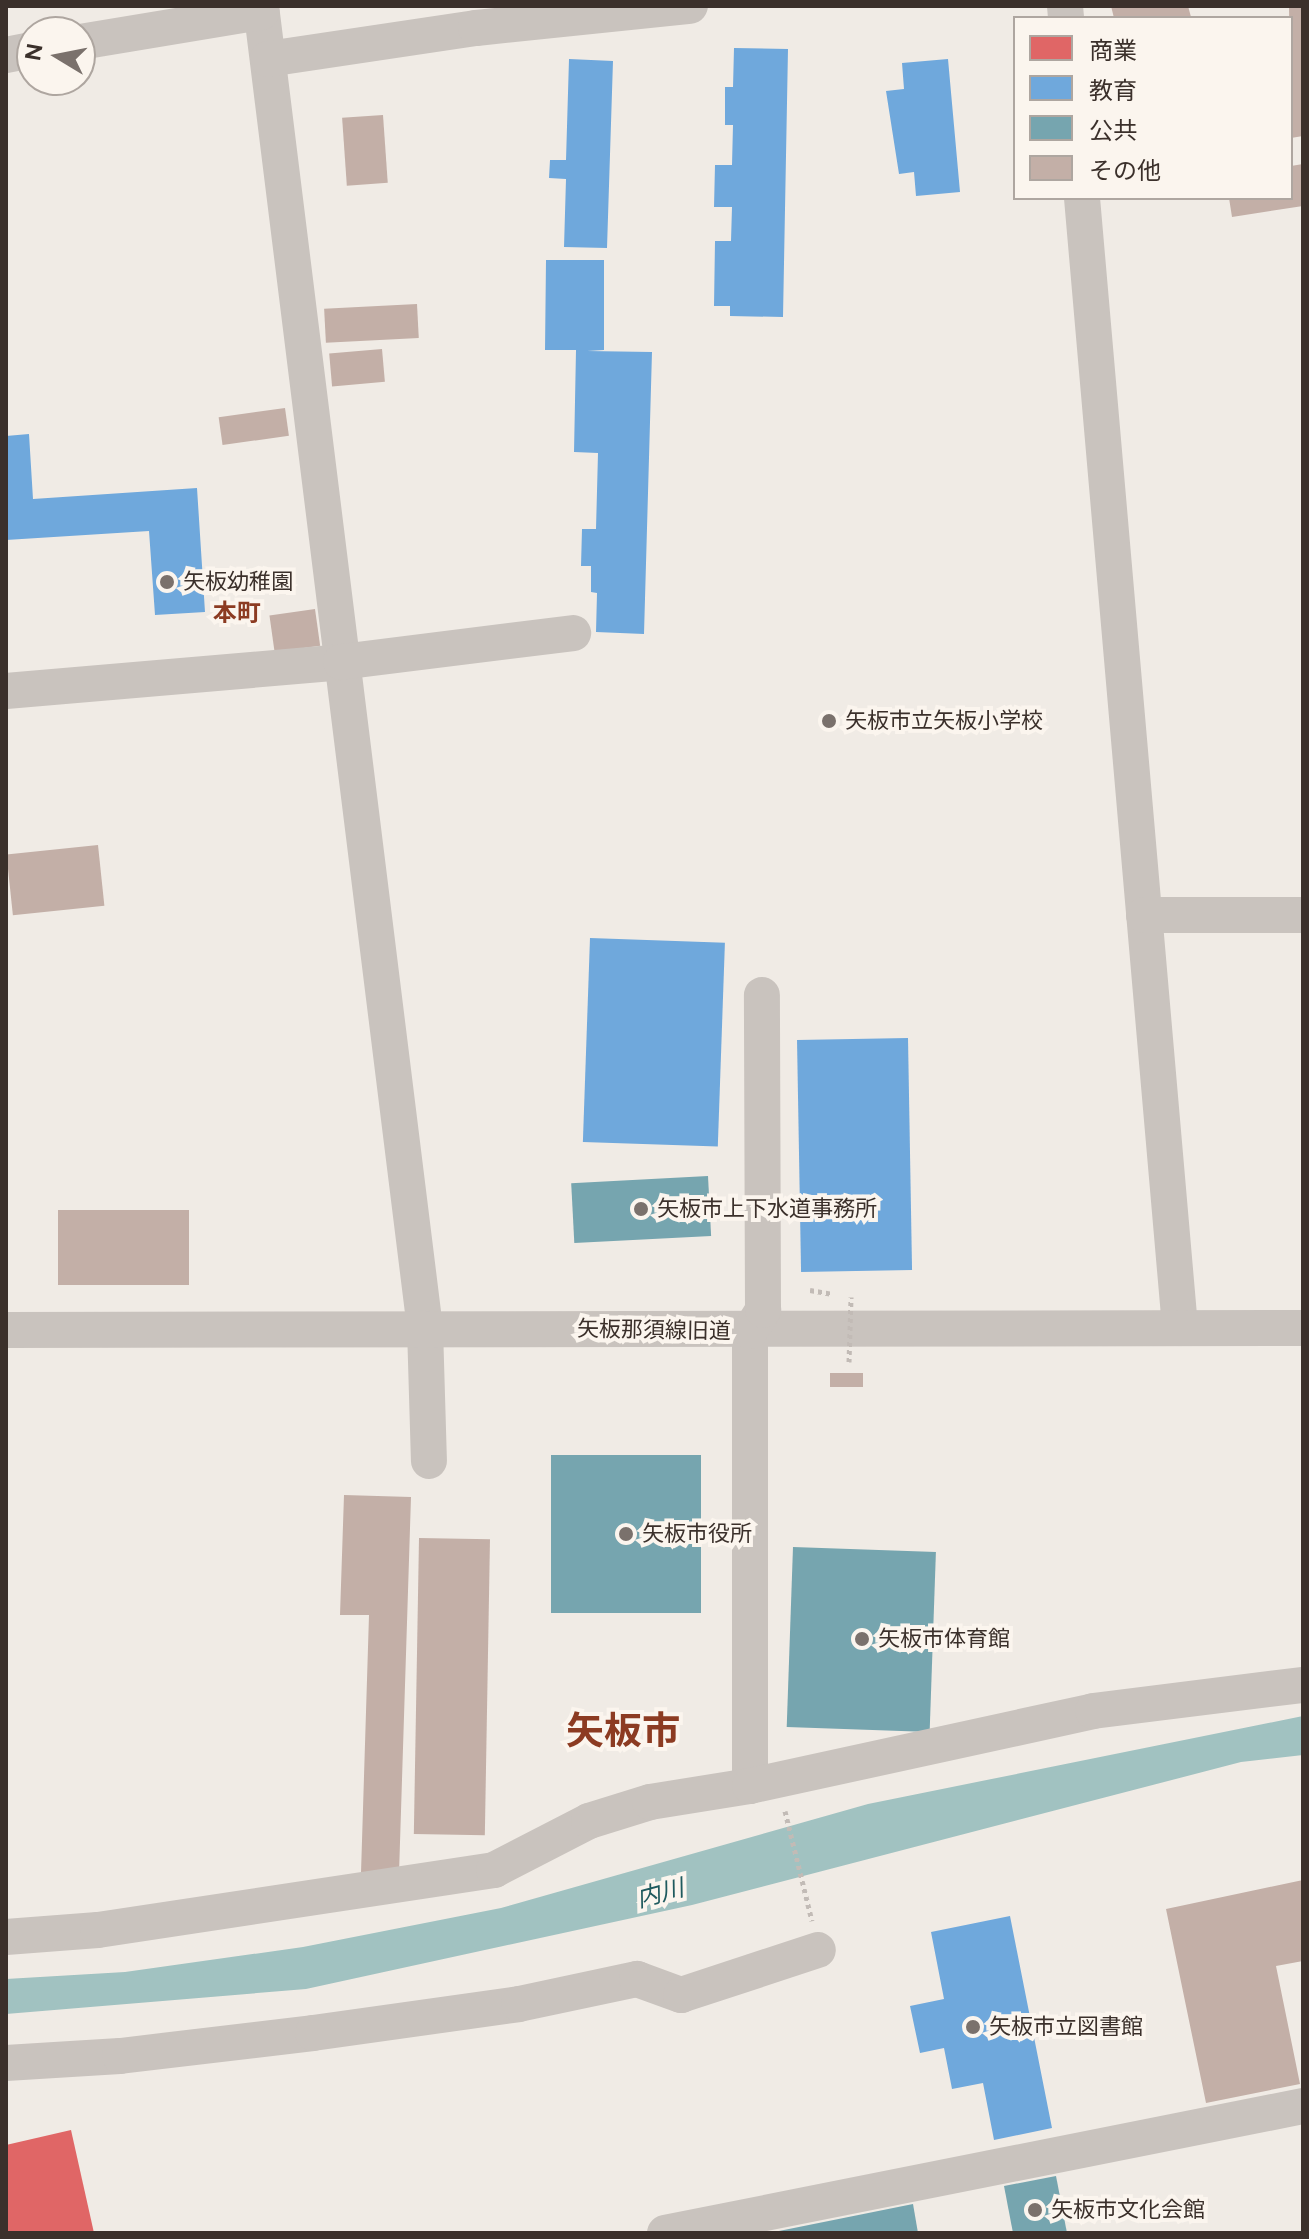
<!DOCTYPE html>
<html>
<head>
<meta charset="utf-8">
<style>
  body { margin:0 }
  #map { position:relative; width:1309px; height:2239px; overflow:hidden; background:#f0ebe5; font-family:Figtree,"Noto Sans JP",sans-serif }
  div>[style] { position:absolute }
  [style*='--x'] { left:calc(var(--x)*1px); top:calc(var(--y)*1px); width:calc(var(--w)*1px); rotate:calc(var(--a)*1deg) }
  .water>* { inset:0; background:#a1c2c1 }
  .shops>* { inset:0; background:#e06666 }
  .schools>* { inset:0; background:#6fa8dc; transform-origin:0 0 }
  .public>* { inset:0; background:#76a5af; transform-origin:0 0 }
  .building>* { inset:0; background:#c3afa7; transform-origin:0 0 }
  .path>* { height:5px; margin-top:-2.5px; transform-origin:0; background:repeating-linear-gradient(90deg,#c2bbb6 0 4px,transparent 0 8px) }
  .minor>* { height:36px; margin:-18px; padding:0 18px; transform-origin:18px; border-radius:18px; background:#c9c3be }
  .path-bridge>* { height:5px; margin-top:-2.5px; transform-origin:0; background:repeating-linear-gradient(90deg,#c2bbb6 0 4px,transparent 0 8px) }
  .dots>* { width:22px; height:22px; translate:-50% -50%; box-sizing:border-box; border:4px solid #fbf5ee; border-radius:50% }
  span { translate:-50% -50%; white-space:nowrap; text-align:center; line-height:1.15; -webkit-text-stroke:8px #fbf5ee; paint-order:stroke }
  .poi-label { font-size:22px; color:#3b302b }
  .left { translate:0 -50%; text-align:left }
  .street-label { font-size:22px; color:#3b302b }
  .neighbourhood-label { font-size:24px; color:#8c3b22; font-weight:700 }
  .water-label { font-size:24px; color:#1f5a5e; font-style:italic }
  .town-label { font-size:38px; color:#8c3b22; font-weight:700 }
  .frame { position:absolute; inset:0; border:8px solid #3b302b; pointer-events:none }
  .legend { position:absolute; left:1013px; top:16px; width:280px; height:184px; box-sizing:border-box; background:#fbf5ee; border:2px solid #aea6a0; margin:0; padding:10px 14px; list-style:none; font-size:24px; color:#3b302b }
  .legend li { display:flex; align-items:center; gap:16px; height:40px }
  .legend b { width:40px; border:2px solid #aea6a0 }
  .north { position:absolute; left:16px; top:16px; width:80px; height:80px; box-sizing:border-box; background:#fbf5ee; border:2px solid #aea6a0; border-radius:50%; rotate:280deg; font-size:22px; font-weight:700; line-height:32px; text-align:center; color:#3b302b }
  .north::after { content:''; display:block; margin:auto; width:28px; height:36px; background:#7a716c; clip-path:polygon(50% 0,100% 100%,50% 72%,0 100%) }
</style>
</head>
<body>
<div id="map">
  <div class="water">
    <div style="clip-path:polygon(1303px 1716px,1303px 1755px,1241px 1762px,692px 1905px,306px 1989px,6px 2014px,6px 1979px,125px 1972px,303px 1947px,501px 1908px,868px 1804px)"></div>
  </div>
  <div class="shops">
    <div style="clip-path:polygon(71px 2130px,94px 2233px,6px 2233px,6px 2145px)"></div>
  </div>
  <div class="schools">
    <div style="clip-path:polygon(734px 48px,788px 49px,783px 317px,730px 316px,730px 306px,714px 306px,715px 241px,731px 241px,732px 207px,714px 207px,715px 165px,732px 165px,733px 125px,725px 125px,725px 87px,733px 87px)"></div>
    <div style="clip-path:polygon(569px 59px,613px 61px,607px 248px,564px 247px,566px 179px,549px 178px,550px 160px,566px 160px)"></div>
    <div style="clip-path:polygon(948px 59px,960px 192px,916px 196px,914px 172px,899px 174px,886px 91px,904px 89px,902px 63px)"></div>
    <div style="clip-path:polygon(546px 260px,604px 260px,604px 350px,587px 351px,652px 352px,644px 634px,596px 632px,597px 593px,591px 592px,591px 566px,581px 566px,582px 529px,596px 529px,598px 453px,574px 452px,576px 350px,545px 350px)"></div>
    <div style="clip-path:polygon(29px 434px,33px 499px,197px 488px,205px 612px,155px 615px,149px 531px,6px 540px,6px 436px)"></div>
    <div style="left:590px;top:938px;width:135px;height:204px;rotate:2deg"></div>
    <div style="left:908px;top:1038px;width:232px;height:111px;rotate:89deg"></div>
    <div style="clip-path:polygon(1010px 1916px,1052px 2128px,994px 2140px,983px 2083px,952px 2089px,944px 2048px,920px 2053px,910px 2006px,944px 1999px,931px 1932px)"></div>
  </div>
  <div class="public">
    <div style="left:708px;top:1176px;width:60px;height:137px;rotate:87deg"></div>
    <div style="left:551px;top:1455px;width:150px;height:158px"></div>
    <div style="left:793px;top:1547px;width:143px;height:180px;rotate:2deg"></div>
    <div style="clip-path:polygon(1056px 2176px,1067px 2233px,1013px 2233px,1004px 2186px)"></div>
    <div style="clip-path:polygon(913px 2204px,918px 2233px,774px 2233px,774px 2232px)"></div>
  </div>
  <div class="building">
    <div style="clip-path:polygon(1111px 6px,1188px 6px,1191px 17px,1114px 18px)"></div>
    <div style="clip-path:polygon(1289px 6px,1303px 6px,1303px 136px,1291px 138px)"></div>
    <div style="left:383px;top:115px;width:68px;height:41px;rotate:86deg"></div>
    <div style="clip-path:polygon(1303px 164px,1303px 206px,1232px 217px,1229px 198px,1291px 198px,1291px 166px)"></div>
    <div style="left:417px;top:304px;width:34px;height:93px;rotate:87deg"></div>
    <div style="left:382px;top:349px;width:33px;height:53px;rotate:85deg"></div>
    <div style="left:285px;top:408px;width:28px;height:67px;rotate:82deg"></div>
    <div style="left:315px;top:609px;width:37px;height:46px;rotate:82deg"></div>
    <div style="left:98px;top:845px;width:61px;height:92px;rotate:84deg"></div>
    <div style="left:58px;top:1210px;width:131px;height:75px"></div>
    <div style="left:830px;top:1373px;width:33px;height:14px"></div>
    <div style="clip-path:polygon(344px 1495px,411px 1497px,399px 1874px,361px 1873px,369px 1615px,340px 1615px)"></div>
    <div style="left:419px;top:1538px;width:71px;height:296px;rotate:1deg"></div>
    <div style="clip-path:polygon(1303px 1880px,1303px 1961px,1276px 1966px,1300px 2084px,1206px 2103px,1166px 1909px)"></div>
  </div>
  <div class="path">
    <div style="--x:810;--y:1290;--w:23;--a:10"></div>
    <div style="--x:785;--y:1811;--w:113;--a:76.2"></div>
  </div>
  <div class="minor">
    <div style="--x:261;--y:6;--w:1332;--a:82.93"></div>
    <div style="--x:425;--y:1328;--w:133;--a:88.3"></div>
    <div style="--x:1065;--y:6;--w:12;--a:85"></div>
    <div style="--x:80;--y:42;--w:184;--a:-9.4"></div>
    <div style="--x:6;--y:55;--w:26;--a:-11"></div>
    <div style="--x:268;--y:59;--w:210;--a:-8.5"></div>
    <div style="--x:476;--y:28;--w:215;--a:-5.9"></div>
    <div style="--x:1082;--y:198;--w:1134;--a:85.04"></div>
    <div style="--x:6;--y:691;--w:336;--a:-4.9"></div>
    <div style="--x:341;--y:662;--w:234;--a:-7.1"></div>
    <div style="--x:1144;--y:915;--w:159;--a:0"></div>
    <div style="--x:6;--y:1330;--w:1297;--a:-0.09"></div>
    <div style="--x:750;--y:1786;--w:455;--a:-90"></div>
    <div style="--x:750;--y:1331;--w:25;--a:-58"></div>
    <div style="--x:763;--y:1310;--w:315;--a:-90.2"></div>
    <div style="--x:6;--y:1937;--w:92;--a:-4.4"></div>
    <div style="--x:98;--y:1930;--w:401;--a:-8.6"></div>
    <div style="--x:494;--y:1870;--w:107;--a:-27.3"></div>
    <div style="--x:589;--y:1821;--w:64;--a:-17.3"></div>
    <div style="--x:650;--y:1802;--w:101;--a:-9.1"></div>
    <div style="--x:750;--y:1786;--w:351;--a:-12.3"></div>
    <div style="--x:1093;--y:1711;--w:212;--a:-7.1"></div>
    <div style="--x:6;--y:2063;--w:114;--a:-3.5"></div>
    <div style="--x:120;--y:2056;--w:194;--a:-6.8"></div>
    <div style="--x:313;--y:2033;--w:208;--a:-8"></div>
    <div style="--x:519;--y:2004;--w:121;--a:-12"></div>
    <div style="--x:637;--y:1979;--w:47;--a:20"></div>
    <div style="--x:681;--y:1995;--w:144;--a:-18.2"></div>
    <div style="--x:665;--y:2233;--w:651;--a:-11.26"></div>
  </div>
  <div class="path-bridge">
    <div style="--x:849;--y:1362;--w:65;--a:-88.2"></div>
  </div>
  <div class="dots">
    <div style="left:167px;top:582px;background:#7a716c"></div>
    <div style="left:829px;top:721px;background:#7a716c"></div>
    <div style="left:641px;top:1209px;background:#7a716c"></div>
    <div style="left:626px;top:1534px;background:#7a716c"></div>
    <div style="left:862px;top:1639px;background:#7a716c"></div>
    <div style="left:973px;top:2027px;background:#7a716c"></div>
    <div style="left:1035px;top:2210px;background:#7a716c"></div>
  </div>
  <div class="poi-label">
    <span class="left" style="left:183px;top:582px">矢板幼稚園</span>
    <span class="left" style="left:845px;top:721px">矢板市立矢板小学校</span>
    <span class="left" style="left:657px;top:1209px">矢板市上下水道事務所</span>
    <span class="left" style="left:642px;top:1534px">矢板市役所</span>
    <span class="left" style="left:878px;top:1639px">矢板市体育館</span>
    <span class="left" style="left:989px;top:2027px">矢板市立図書館</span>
    <span class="left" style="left:1051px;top:2210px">矢板市文化会館</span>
  </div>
  <div class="street-label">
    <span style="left:654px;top:1330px;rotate:1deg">矢板那須線旧道</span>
  </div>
  <div class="neighbourhood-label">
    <span style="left:237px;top:613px">本町</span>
  </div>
  <div class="water-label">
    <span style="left:660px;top:1893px;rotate:-15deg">内川</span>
  </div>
  <div class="town-label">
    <span style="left:623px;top:1732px">矢板市</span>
  </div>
  <div class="frame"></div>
  <ul class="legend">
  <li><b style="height:22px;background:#e06666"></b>商業</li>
  <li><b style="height:22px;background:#6fa8dc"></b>教育</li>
  <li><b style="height:22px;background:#76a5af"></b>公共</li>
  <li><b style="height:22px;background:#c3afa7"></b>その他</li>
  </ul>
  <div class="north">N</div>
</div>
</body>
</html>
